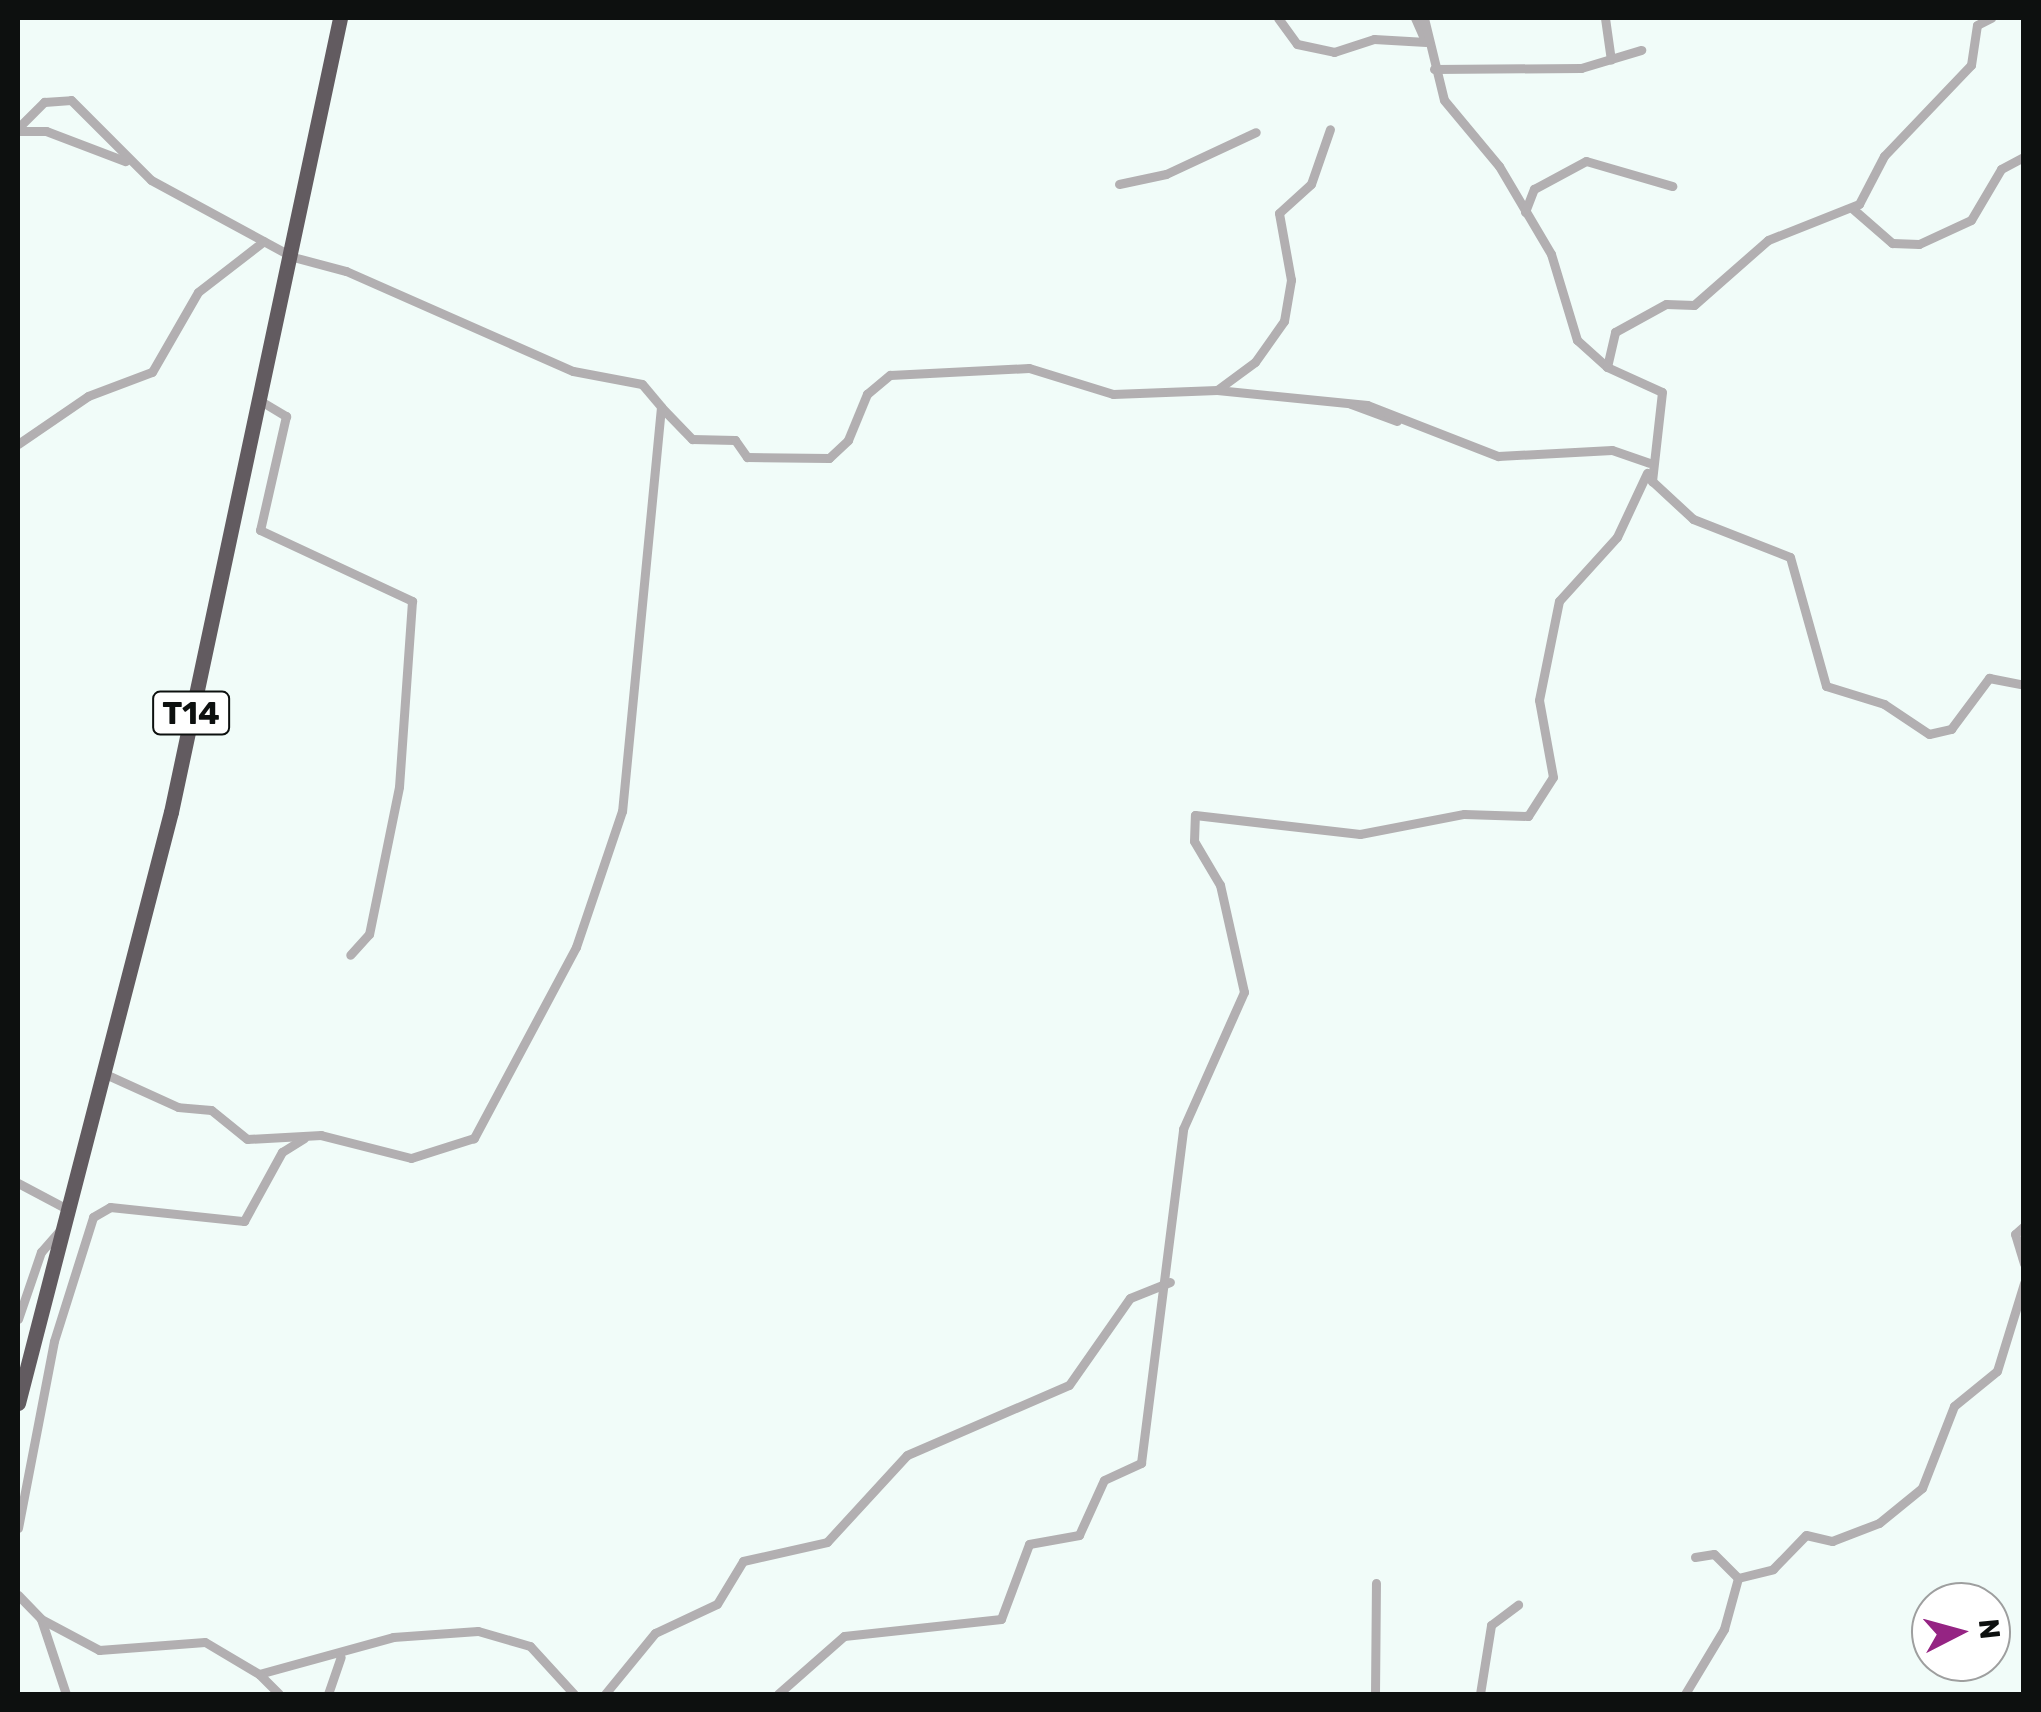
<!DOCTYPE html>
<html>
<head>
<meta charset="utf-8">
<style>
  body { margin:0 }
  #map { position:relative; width:2041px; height:1712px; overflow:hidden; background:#f1fcf9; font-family:Rubik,sans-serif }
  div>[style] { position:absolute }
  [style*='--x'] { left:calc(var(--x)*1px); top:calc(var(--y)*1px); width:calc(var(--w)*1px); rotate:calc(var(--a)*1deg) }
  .street>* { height:9px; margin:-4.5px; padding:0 4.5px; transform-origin:4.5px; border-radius:4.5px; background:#b2afb1 }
  .highway>* { height:15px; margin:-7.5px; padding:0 7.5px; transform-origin:7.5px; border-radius:7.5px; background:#625b60 }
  span { translate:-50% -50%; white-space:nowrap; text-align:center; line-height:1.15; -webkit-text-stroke:10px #fff; paint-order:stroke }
  .shield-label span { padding:2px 8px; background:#fff; border:2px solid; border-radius:8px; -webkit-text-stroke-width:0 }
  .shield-label { font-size:32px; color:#0d100f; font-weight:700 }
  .frame { position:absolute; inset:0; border:20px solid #0d100f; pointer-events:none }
  .north { position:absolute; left:1911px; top:1582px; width:100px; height:100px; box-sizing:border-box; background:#fff; border:2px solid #9e9f9f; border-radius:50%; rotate:84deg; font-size:28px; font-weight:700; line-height:40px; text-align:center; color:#0d100f }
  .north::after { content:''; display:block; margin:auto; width:35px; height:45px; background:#952483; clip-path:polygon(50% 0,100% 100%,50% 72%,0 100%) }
</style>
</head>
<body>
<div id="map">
  <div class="street">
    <div style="--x:1278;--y:18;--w:32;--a:54"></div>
    <div style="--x:1297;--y:44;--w:38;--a:12"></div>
    <div style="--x:1334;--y:52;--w:42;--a:-18"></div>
    <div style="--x:1374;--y:39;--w:52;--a:3.3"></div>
    <div style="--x:1415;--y:18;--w:22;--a:66"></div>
    <div style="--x:1424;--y:18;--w:84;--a:76.3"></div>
    <div style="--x:1444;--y:100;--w:86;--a:50.2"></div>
    <div style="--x:1499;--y:166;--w:102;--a:59.4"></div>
    <div style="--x:1551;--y:254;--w:90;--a:73.2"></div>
    <div style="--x:1577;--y:340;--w:40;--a:42"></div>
    <div style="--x:1607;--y:367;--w:60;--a:24.4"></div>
    <div style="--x:1662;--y:392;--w:90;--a:96.4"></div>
    <div style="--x:1652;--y:481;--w:56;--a:42.8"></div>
    <div style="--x:1693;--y:519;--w:104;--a:21.4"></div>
    <div style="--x:1790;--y:557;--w:134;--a:74.4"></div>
    <div style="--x:1826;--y:686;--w:61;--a:17.2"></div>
    <div style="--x:1884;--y:704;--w:54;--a:33.7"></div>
    <div style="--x:1929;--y:734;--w:23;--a:-13"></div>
    <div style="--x:1951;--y:729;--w:64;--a:-53.3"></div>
    <div style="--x:1989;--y:678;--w:36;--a:11"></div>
    <div style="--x:1605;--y:18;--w:42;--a:81.9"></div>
    <div style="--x:1434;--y:69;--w:147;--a:-0.4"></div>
    <div style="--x:1581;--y:68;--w:63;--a:-16.7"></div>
    <div style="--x:18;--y:128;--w:37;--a:-45"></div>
    <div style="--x:44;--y:102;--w:27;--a:-4"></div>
    <div style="--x:71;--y:100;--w:113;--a:45"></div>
    <div style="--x:151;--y:180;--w:162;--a:28.5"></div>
    <div style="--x:293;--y:257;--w:55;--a:14.8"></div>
    <div style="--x:346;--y:271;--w:248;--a:23.8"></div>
    <div style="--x:573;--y:371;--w:70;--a:10.7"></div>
    <div style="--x:642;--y:384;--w:30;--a:50"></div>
    <div style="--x:661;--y:407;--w:406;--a:95.5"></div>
    <div style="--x:622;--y:811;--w:144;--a:108.7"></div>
    <div style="--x:576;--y:947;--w:217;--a:118.1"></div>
    <div style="--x:474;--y:1138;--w:66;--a:162.4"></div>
    <div style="--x:411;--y:1158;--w:93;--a:-165.7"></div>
    <div style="--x:321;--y:1135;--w:74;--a:176.9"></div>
    <div style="--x:247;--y:1139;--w:46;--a:-141.1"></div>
    <div style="--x:211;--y:1110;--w:33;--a:-175"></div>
    <div style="--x:178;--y:1107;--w:82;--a:-155.6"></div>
    <div style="--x:18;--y:131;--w:28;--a:0"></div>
    <div style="--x:46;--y:131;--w:85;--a:20.8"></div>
    <div style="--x:1119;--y:184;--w:48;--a:-12"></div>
    <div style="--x:1166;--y:174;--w:99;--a:-25"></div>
    <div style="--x:1853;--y:209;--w:52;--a:41.1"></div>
    <div style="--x:1892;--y:243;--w:27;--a:2"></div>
    <div style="--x:1919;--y:244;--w:57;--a:-24.8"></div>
    <div style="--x:1971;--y:220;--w:59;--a:-59.5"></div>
    <div style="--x:2001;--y:169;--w:26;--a:-28"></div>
    <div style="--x:1525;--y:212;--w:25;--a:-69"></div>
    <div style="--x:1534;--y:189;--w:59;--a:-28.3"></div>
    <div style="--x:1586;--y:161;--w:90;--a:16.2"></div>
    <div style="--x:1607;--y:367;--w:36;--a:-77"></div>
    <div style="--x:1615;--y:332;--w:58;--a:-28.8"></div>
    <div style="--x:1666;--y:304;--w:28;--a:2"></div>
    <div style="--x:1694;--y:305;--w:98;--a:-41.3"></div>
    <div style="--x:1768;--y:240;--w:98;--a:-21.6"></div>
    <div style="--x:1859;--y:204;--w:54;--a:-62.5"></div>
    <div style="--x:1884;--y:156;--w:126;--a:-46.3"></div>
    <div style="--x:1971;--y:65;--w:40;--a:-81.5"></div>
    <div style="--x:1977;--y:25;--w:16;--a:-27"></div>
    <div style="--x:1217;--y:390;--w:47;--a:-36.4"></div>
    <div style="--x:1255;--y:362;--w:50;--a:-54.7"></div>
    <div style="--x:1284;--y:321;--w:42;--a:-80.3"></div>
    <div style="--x:1291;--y:280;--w:68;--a:-100.2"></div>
    <div style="--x:1279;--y:213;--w:43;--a:-42.2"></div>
    <div style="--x:1311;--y:184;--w:58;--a:-70.9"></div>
    <div style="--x:264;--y:403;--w:26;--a:31"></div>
    <div style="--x:286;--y:416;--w:117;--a:102.8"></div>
    <div style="--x:260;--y:530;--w:168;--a:25"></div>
    <div style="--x:412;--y:601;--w:186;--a:94"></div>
    <div style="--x:399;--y:787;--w:150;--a:101.5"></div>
    <div style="--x:369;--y:934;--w:28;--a:132"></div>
    <div style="--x:1351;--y:404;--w:49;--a:20.3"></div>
    <div style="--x:661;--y:407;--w:45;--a:45.9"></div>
    <div style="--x:692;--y:439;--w:43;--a:1.3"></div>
    <div style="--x:735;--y:440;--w:21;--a:55"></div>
    <div style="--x:747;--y:457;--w:82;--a:0.7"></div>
    <div style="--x:829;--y:458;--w:26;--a:-43"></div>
    <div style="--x:848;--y:440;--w:50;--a:-67.6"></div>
    <div style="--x:867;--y:394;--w:30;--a:-40"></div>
    <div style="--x:890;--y:375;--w:139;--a:-2.9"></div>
    <div style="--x:1029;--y:368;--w:88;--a:17.2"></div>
    <div style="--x:1113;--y:394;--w:104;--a:-2.2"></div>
    <div style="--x:1217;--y:390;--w:151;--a:5.7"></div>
    <div style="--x:1367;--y:405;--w:141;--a:21.3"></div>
    <div style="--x:1498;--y:456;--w:114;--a:-3"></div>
    <div style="--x:1612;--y:450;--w:39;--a:19"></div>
    <div style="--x:18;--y:444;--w:85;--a:-34.4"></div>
    <div style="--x:88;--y:396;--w:68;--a:-20.6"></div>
    <div style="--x:152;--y:372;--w:92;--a:-60.1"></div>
    <div style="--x:198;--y:292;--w:83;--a:-37.7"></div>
    <div style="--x:18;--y:1183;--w:55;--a:28"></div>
    <div style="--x:2024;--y:1226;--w:12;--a:138"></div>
    <div style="--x:2015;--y:1234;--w:31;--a:73"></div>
    <div style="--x:18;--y:1319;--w:71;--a:-71.1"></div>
    <div style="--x:41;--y:1252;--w:30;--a:-49"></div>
    <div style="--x:18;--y:1528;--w:190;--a:-79.1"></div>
    <div style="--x:54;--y:1341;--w:130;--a:-72.5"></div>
    <div style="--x:93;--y:1217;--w:20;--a:-30"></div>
    <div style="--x:110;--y:1207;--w:135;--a:6"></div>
    <div style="--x:244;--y:1221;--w:79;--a:-61.2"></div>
    <div style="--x:282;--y:1152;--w:26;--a:-32"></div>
    <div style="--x:1695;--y:1557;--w:19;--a:-9"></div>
    <div style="--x:1714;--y:1554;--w:34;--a:45"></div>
    <div style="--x:18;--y:1595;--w:33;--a:46"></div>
    <div style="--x:41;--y:1619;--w:79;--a:71.6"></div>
    <div style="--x:41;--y:1619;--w:66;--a:28.1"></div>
    <div style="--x:99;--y:1650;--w:106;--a:-4.3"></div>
    <div style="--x:205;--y:1642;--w:63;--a:30.7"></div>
    <div style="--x:259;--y:1674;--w:139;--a:-15.4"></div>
    <div style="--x:393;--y:1637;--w:85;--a:-4"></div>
    <div style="--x:478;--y:1631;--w:54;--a:16.1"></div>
    <div style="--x:530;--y:1646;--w:65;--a:47.5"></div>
    <div style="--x:259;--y:1674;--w:28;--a:45"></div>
    <div style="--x:328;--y:1694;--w:39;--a:-71"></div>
    <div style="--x:605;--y:1694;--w:79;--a:-50.7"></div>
    <div style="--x:655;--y:1633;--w:68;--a:-25.1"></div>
    <div style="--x:717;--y:1604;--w:50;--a:-58.8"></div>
    <div style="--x:743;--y:1561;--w:86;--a:-12.7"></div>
    <div style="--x:827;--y:1542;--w:118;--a:-47.4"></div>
    <div style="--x:907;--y:1455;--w:176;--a:-23.4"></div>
    <div style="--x:1069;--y:1385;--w:106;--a:-55"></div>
    <div style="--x:1130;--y:1298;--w:43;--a:-21.8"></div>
    <div style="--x:778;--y:1694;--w:88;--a:-41.3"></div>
    <div style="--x:844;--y:1636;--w:158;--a:-6.2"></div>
    <div style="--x:1001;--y:1619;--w:80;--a:-69.5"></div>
    <div style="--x:1029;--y:1544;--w:51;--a:-10.2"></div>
    <div style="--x:1079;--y:1535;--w:60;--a:-65.6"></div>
    <div style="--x:1104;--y:1480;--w:41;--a:-24.7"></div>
    <div style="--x:1141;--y:1463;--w:337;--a:-82.8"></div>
    <div style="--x:1183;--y:1129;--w:150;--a:-66"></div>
    <div style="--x:1244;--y:992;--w:110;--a:-102.6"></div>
    <div style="--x:1220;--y:885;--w:51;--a:-120.6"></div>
    <div style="--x:1194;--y:841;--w:26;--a:-88"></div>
    <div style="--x:1195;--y:815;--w:166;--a:6.6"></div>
    <div style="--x:1360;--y:834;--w:106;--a:-10.9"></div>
    <div style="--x:1464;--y:814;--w:64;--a:1.8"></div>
    <div style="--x:1528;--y:816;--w:46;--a:-57.3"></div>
    <div style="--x:1553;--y:777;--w:78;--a:-100.3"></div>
    <div style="--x:1539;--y:700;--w:101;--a:-78.6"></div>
    <div style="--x:1559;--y:601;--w:86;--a:-47.8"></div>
    <div style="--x:1617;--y:537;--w:71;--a:-64.9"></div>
    <div style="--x:1375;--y:1694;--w:111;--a:-89.5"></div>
    <div style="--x:1480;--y:1694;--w:70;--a:-80.9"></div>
    <div style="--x:1491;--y:1625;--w:34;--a:-37"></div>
    <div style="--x:1685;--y:1694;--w:76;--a:-59"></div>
    <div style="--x:1724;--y:1629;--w:53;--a:-74.6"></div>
    <div style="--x:1738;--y:1578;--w:36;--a:-14"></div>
    <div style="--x:1773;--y:1569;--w:47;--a:-45.9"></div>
    <div style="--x:1806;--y:1535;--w:27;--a:13"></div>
    <div style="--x:1832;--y:1541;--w:50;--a:-21"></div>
    <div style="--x:1879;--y:1523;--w:55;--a:-39.1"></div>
    <div style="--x:1922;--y:1488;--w:88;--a:-68.7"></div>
    <div style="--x:1954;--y:1406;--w:55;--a:-39.1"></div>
    <div style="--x:1997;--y:1371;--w:92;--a:-72.9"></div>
  </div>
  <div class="highway">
    <div style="--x:18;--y:1403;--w:610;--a:-75.49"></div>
    <div style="--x:171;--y:812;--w:812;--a:-77.98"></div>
  </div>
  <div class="shield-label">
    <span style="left:191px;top:713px">T14</span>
  </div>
  <div class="frame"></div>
  <div class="north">N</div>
</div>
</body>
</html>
